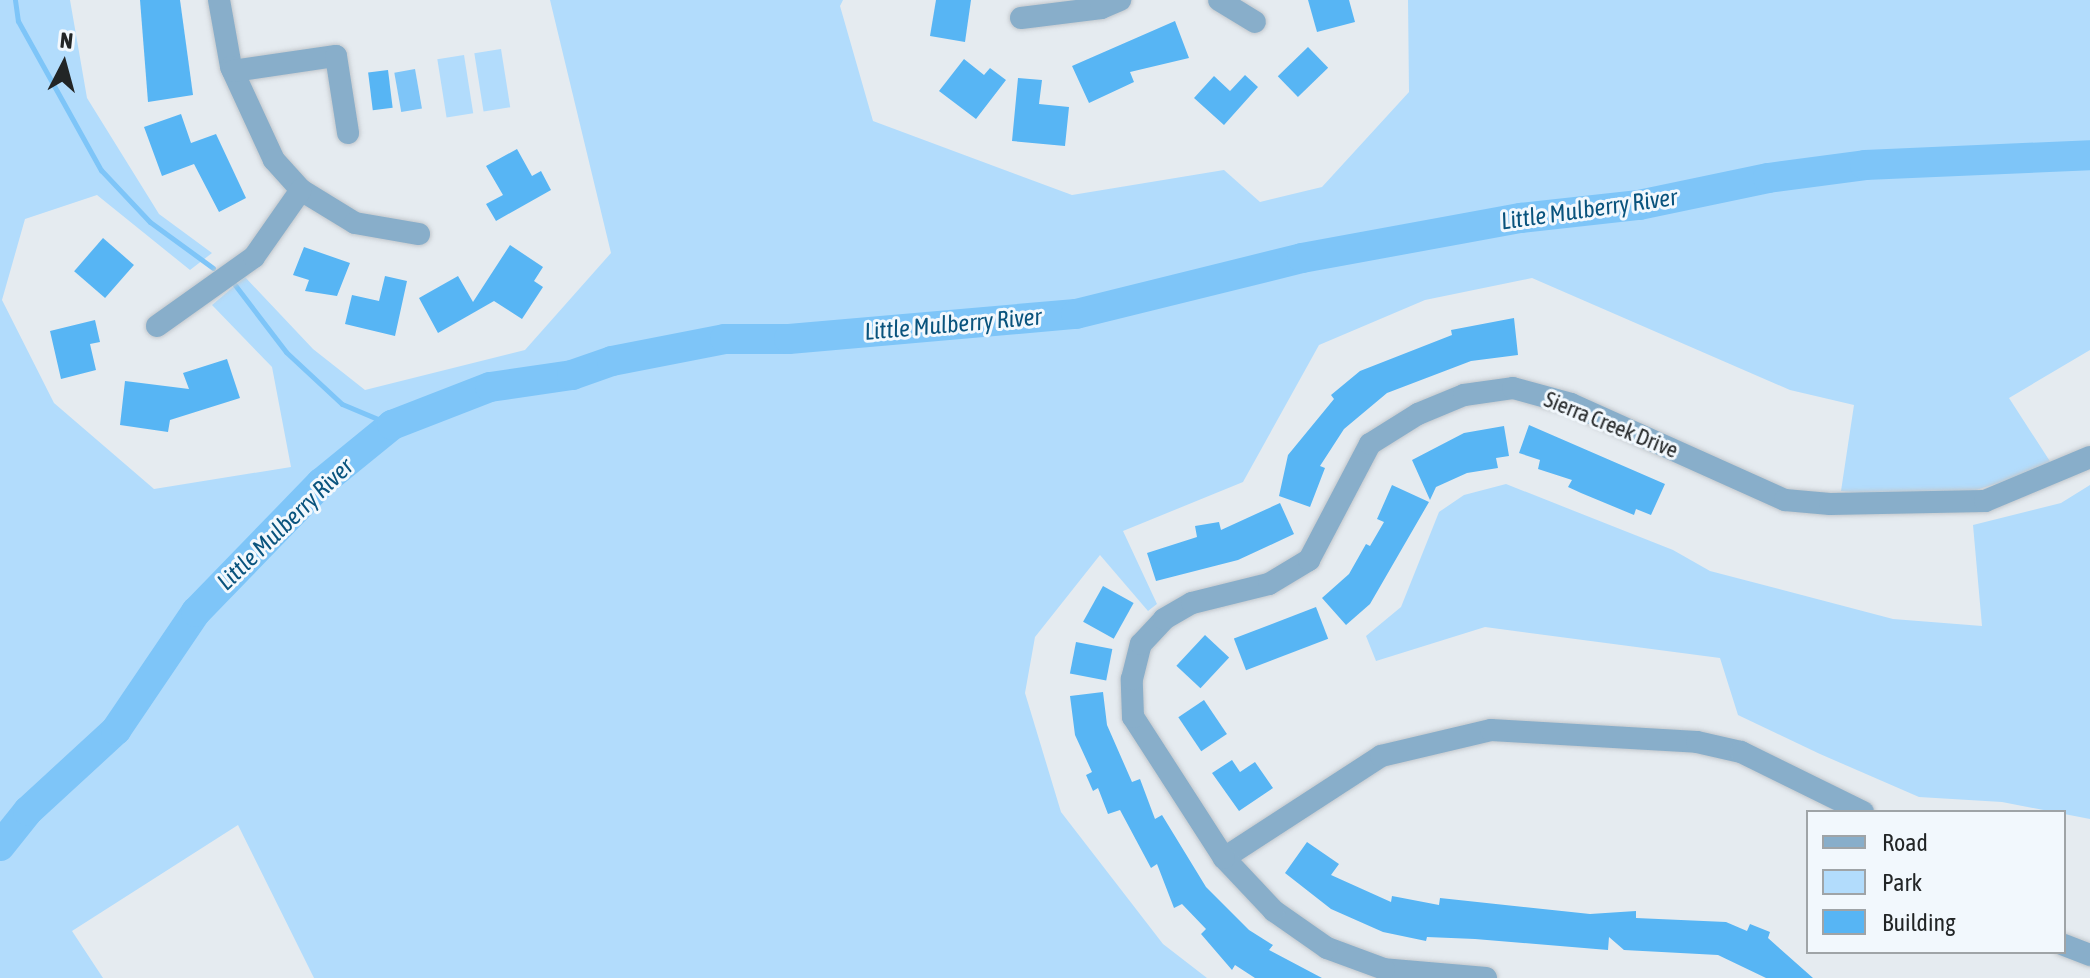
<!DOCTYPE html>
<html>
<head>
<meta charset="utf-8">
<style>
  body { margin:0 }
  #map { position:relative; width:2090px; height:978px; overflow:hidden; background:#e5ebf0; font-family:"Asap Condensed",sans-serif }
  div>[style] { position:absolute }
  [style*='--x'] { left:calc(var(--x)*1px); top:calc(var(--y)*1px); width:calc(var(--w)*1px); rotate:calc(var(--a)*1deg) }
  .green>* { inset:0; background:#b2dcfc; transform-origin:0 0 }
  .water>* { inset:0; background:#7ec5f8; transform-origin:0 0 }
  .stream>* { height:5px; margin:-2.5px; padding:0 2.5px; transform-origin:2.5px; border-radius:2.5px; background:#7ec5f8 }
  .river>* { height:30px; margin:-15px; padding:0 15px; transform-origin:15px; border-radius:15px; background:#7ec5f8 }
  .building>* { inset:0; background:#57b5f4; transform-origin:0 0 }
  .roads { filter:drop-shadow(0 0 2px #c2c7cc) drop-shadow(0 0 2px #c2c7cc) }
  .minor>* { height:22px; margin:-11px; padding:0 11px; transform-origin:11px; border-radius:11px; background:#88aeca }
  span { translate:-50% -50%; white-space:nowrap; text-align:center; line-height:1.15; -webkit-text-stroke:6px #f2f8fd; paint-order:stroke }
  .street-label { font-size:22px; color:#222526 }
  .water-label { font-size:24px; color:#09537d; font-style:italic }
  .legend { position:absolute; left:1806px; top:810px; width:260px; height:144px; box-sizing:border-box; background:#f2f8fd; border:2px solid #9fa4a7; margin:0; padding:10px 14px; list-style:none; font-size:24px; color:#222526 }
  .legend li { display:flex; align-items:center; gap:16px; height:40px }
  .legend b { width:40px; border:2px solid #9fa4a7 }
  .north { position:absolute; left:24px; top:24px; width:80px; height:80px; -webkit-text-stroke:6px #f2f8fd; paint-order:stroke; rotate:6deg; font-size:22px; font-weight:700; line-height:32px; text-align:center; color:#222526 }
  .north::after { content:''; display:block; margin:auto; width:28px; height:36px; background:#222526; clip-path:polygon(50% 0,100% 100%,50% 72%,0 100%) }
</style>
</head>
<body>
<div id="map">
  <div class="green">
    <div style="clip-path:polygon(0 0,70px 0,87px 98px,159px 214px,212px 253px,190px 270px,97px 195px,25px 219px,2px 300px,54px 403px,154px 489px,291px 467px,272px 367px,212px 305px,245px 277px,313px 349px,365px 390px,525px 350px,611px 253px,550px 0,843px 0,840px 6px,873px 121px,1072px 195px,1224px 170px,1260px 202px,1322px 187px,1409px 92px,1408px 0,2090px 0,2090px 350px,2009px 398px,2053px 466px,1963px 494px,1884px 495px,1841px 491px,1854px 405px,1790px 390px,1532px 278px,1425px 300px,1319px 345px,1243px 482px,1123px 531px,1157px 604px,1148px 611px,1100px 555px,1035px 637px,1025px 693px,1061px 812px,1163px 944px,1207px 978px,314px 978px,238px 825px,72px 931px,103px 978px,0 978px)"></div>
    <div style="left:501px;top:49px;width:59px;height:27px;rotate:81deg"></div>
    <div style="left:464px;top:55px;width:59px;height:27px;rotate:81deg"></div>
    <div style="clip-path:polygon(1506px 484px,1673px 550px,1710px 571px,1893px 619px,1982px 626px,1973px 525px,2061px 503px,2090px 485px,2090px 819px,2002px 802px,1919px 797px,1820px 754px,1738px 715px,1720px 658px,1485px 627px,1376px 661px,1366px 636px,1401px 607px,1439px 512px,1464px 495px)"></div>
  </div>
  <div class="water">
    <div style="left:415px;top:69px;width:40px;height:21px;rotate:80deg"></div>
  </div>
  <div class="stream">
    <div style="--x:15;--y:0;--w:21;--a:82"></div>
    <div style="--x:18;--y:21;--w:171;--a:60.9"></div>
    <div style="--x:101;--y:170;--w:71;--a:46.7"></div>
    <div style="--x:150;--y:222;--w:78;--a:36.1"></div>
    <div style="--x:235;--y:285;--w:84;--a:52.7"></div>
    <div style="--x:286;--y:352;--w:76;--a:42.9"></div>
    <div style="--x:342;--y:404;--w:54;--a:22.8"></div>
  </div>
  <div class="river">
    <div style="--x:0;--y:846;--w:45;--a:-51.3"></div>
    <div style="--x:28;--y:811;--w:120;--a:-42.6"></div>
    <div style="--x:116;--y:730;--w:143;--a:-55.9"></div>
    <div style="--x:196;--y:612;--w:180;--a:-45.9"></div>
    <div style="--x:321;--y:483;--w:92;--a:-39.2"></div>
    <div style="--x:392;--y:425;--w:105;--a:-21.2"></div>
    <div style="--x:490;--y:387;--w:83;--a:-8.3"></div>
    <div style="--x:572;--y:375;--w:42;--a:-19.3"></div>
    <div style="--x:612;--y:361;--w:115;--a:-11"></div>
    <div style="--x:725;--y:339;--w:64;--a:0"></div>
    <div style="--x:789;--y:339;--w:288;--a:-5"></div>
    <div style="--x:1076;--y:314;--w:233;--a:-13.9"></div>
    <div style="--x:1302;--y:258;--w:223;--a:-10.4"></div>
    <div style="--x:1521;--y:218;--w:119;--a:-6.3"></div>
    <div style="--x:1639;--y:205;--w:132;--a:-11.8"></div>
    <div style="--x:1768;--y:178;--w:98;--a:-7.6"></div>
    <div style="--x:1865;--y:165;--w:225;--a:-2.5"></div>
  </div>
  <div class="building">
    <div style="clip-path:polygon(140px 0,180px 0,193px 95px,148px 102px)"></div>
    <div style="clip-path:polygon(936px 0,971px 0,965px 42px,930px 36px)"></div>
    <div style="clip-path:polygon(1308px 0,1349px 0,1355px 22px,1317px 32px)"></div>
    <div style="clip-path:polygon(1175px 21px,1189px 58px,1130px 72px,1134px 82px,1089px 103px,1072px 66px)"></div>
    <div style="left:1308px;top:47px;width:29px;height:42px;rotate:46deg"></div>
    <div style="clip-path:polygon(964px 59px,984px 75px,990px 68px,1006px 80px,976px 119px,939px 91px)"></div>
    <div style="left:388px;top:70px;width:38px;height:20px;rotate:83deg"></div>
    <div style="clip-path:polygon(1245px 75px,1258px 87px,1224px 125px,1194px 98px,1214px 76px,1230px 91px)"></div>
    <div style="clip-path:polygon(1018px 78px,1042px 80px,1039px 104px,1069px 107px,1065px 146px,1012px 141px)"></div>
    <div style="clip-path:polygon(181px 114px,191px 143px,216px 134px,246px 198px,219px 212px,194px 164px,162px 176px,144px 127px)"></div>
    <div style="clip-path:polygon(517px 149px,532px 176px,541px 171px,551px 190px,496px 221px,486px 204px,503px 195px,486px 166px)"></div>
    <div style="left:103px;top:238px;width:41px;height:44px;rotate:41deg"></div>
    <div style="clip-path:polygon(510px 245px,543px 267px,534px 281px,543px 287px,522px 319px,494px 301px,438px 333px,419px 298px,458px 276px,473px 302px)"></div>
    <div style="clip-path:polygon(304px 247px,350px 263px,337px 296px,305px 291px,309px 280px,293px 275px)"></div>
    <div style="clip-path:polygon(385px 276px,407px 281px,395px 336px,345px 324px,352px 295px,379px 301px)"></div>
    <div style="clip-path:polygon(1514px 318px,1518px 355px,1471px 361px,1387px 393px,1344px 429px,1320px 466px,1325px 468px,1310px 507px,1279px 496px,1288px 455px,1334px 399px,1331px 395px,1360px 371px,1452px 335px,1451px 330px)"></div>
    <div style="clip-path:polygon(95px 320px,100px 342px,90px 344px,96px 370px,61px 379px,50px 331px)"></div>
    <div style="clip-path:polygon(227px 359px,240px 398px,170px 420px,168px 432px,120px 425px,125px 381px,189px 389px,183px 373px)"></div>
    <div style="clip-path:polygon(1529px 425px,1665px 484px,1651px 515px,1636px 509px,1634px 515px,1581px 493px,1568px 487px,1572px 480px,1538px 469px,1540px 460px,1519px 453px)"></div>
    <div style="clip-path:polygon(1504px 426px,1509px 456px,1496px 458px,1498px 468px,1467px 473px,1436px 487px,1430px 500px,1412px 460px,1464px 433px)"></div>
    <div style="clip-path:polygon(1392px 485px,1429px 502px,1370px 604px,1346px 625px,1322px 598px,1349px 574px,1366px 544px,1370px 546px,1384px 522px,1377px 519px)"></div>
    <div style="clip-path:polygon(1280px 503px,1294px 534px,1238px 560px,1156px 581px,1147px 553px,1197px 537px,1195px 526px,1219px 522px,1221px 530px)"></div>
    <div style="left:1103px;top:586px;width:35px;height:41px;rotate:29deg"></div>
    <div style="left:1316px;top:607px;width:34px;height:88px;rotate:69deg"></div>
    <div style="left:1205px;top:635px;width:33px;height:42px;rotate:43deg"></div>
    <div style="left:1076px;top:642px;width:37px;height:32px;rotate:11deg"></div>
    <div style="clip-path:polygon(1103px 692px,1107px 725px,1132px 782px,1140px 779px,1155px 819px,1162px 815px,1206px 887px,1249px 930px,1273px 945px,1269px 950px,1322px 978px,1255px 978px,1235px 965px,1232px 970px,1201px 934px,1206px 929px,1182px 904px,1174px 908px,1157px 864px,1151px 868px,1120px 810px,1108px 814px,1098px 788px,1093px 791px,1086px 775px,1092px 772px,1075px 735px,1070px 696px)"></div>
    <div style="left:1204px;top:700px;width:41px;height:31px;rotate:56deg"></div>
    <div style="clip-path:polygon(1232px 760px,1240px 772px,1255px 762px,1273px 788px,1239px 811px,1212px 773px)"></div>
    <div style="clip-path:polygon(1307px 842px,1339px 864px,1331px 875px,1391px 902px,1392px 896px,1439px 905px,1440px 898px,1590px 914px,1636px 911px,1636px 918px,1726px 922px,1747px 931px,1750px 924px,1770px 932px,1768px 938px,1813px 978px,1766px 978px,1718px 955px,1624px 950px,1609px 937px,1608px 950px,1475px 939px,1427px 937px,1426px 941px,1383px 932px,1331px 909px,1285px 873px)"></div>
  </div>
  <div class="roads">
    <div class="minor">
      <div style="--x:219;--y:0;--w:68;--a:79.8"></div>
      <div style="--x:231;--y:67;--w:102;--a:65.2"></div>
      <div style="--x:274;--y:160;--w:40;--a:48"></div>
      <div style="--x:301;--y:190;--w:63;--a:31.4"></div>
      <div style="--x:355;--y:223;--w:65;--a:9.8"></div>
      <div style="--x:1219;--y:0;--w:42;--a:31.4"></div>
      <div style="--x:1021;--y:18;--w:81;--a:-7.1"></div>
      <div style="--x:1101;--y:8;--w:21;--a:-23"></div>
      <div style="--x:233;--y:71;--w:104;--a:-8.3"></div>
      <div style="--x:336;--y:56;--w:78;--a:81.1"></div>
      <div style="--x:157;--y:326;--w:119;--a:-35.4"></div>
      <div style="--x:254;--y:257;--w:82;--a:-55"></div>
      <div style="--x:1224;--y:858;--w:187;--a:-33"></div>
      <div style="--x:1381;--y:756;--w:113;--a:-13.3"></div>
      <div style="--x:1491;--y:730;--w:206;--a:3.3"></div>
      <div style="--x:1697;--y:742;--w:45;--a:12.8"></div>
      <div style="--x:1741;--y:752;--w:136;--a:26.2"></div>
      <div style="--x:2064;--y:945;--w:28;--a:21"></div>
      <div style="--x:1486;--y:978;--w:102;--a:-175"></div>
      <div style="--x:1384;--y:969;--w:61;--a:-159.8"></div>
      <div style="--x:1327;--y:948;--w:65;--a:-145.1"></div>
      <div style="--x:1274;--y:911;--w:73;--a:-133.3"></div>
      <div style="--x:1224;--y:858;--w:168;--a:-122.8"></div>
      <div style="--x:1133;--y:717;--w:38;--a:-92"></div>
      <div style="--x:1132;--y:679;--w:36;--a:-76"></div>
      <div style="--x:1141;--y:644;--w:34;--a:-47"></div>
      <div style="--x:1164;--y:619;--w:32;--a:-30"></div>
      <div style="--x:1192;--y:603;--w:79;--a:-13.9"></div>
      <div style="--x:1269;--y:584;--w:47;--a:-31"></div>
      <div style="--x:1309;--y:560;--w:131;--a:-62.3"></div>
      <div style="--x:1370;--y:444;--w:57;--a:-32"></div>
      <div style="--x:1418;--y:414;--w:50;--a:-22.4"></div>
      <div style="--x:1464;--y:395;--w:49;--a:-8.1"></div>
      <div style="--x:1513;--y:388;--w:60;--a:15.4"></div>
      <div style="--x:1571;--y:404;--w:235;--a:24.2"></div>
      <div style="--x:1785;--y:500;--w:45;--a:5.1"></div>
      <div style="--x:1830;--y:504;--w:155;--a:-1.1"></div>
      <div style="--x:1985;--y:501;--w:114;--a:-22.7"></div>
    </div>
  </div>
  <div class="street-label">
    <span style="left:1611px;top:425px;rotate:22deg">Sierra Creek Drive</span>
  </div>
  <div class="water-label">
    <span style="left:1589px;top:209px;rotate:-8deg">Little Mulberry River</span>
    <span style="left:953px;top:324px;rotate:-5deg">Little Mulberry River</span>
    <span style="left:285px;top:524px;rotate:-44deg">Little Mulberry River</span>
  </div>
  <ul class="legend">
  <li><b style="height:10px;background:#88aeca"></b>Road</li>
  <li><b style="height:22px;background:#b2dcfc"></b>Park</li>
  <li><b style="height:22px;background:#57b5f4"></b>Building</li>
  </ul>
  <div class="north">N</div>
</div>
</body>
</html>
